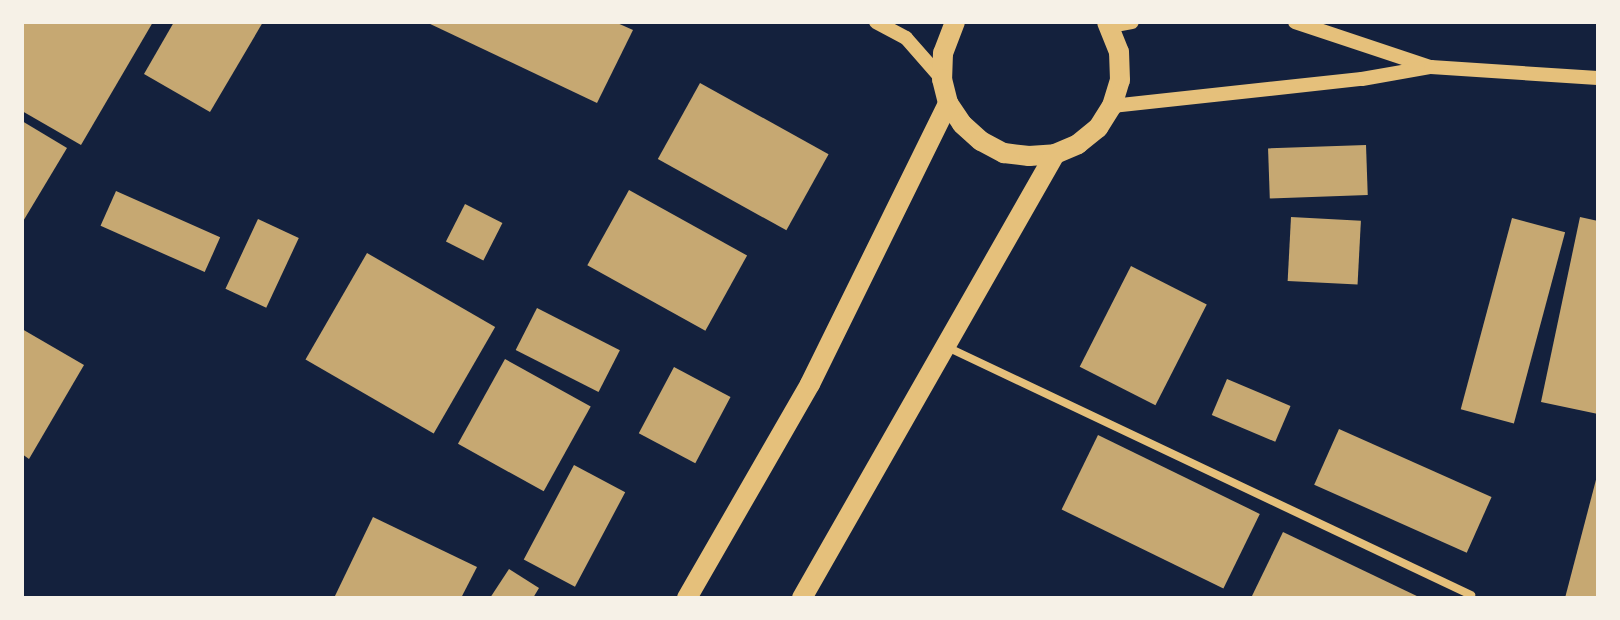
<!DOCTYPE html>
<html>
<head>
<meta charset="utf-8">
<style>
  body { margin:0 }
  #map { position:relative; width:1620px; height:620px; overflow:hidden; background:#14213d; font-family:"Golos Text",sans-serif }
  div>[style] { position:absolute }
  [style*='--x'] { left:calc(var(--x)*1px); top:calc(var(--y)*1px); width:calc(var(--w)*1px); rotate:calc(var(--a)*1deg) }
  .building>* { inset:0; background:#c6a872; transform-origin:0 0 }
  .minor>* { height:8px; margin:-4px; padding:0 4px; transform-origin:4px; border-radius:4px; background:#e5c07b }
  .tertiary>* { height:14px; margin:-7px; padding:0 7px; transform-origin:7px; border-radius:7px; background:#e5c07b }
  .primary>* { height:20px; margin:-10px; padding:0 10px; transform-origin:10px; border-radius:10px; background:#e5c07b }
  span { translate:-50% -50%; white-space:nowrap; text-align:center; line-height:1.15; -webkit-text-stroke:6px #f6f1e7; paint-order:stroke }
  .frame { position:absolute; inset:0; border:24px solid #f6f1e7; pointer-events:none }
</style>
</head>
<body>
<div id="map">
  <div class="building">
    <div style="clip-path:polygon(22px 22px,153px 22px,81px 145px,22px 111px)"></div>
    <div style="clip-path:polygon(174px 22px,263px 22px,210px 112px,144px 74px)"></div>
    <div style="clip-path:polygon(426px 22px,615px 22px,633px 30px,597px 103px)"></div>
    <div style="left:700px;top:83px;width:147px;height:87px;rotate:29deg"></div>
    <div style="clip-path:polygon(22px 121px,67px 148px,22px 223px)"></div>
    <div style="left:1366px;top:145px;width:50px;height:98px;rotate:88deg"></div>
    <div style="left:629px;top:190px;width:135px;height:86px;rotate:29deg"></div>
    <div style="left:116px;top:191px;width:114px;height:38px;rotate:24deg"></div>
    <div style="left:465px;top:204px;width:42px;height:42px;rotate:27deg"></div>
    <div style="left:1291px;top:217px;width:70px;height:64px;rotate:3deg"></div>
    <div style="clip-path:polygon(1580px 217px,1598px 221px,1598px 414px,1541px 402px)"></div>
    <div style="left:1512px;top:218px;width:55px;height:198px;rotate:15deg"></div>
    <div style="left:258px;top:219px;width:45px;height:77px;rotate:25deg"></div>
    <div style="left:367px;top:253px;width:148px;height:123px;rotate:30deg"></div>
    <div style="left:1131px;top:266px;width:85px;height:113px;rotate:27deg"></div>
    <div style="left:537px;top:308px;width:93px;height:47px;rotate:27deg"></div>
    <div style="clip-path:polygon(22px 329px,84px 365px,29px 459px,22px 454px)"></div>
    <div style="left:505px;top:359px;width:98px;height:97px;rotate:29deg"></div>
    <div style="left:674px;top:367px;width:64px;height:75px;rotate:28deg"></div>
    <div style="left:1227px;top:379px;width:69px;height:39px;rotate:23deg"></div>
    <div style="left:1339px;top:429px;width:167px;height:61px;rotate:24deg"></div>
    <div style="left:1098px;top:435px;width:180px;height:83px;rotate:26deg"></div>
    <div style="left:574px;top:465px;width:58px;height:107px;rotate:28deg"></div>
    <div style="clip-path:polygon(1597px 476px,1598px 598px,1565px 598px)"></div>
    <div style="clip-path:polygon(373px 517px,477px 567px,461px 598px,334px 598px)"></div>
    <div style="clip-path:polygon(1283px 532px,1421px 598px,1251px 598px)"></div>
    <div style="clip-path:polygon(509px 569px,539px 588px,533px 598px,490px 598px)"></div>
  </div>
  <div class="minor">
    <div style="--x:947;--y:347;--w:580;--a:25.33"></div>
  </div>
  <div class="tertiary">
    <div style="--x:876;--y:22;--w:34;--a:28"></div>
    <div style="--x:906;--y:38;--w:55;--a:48.7"></div>
    <div style="--x:1295;--y:22;--w:142;--a:18.4"></div>
    <div style="--x:1110;--y:26;--w:22;--a:-10"></div>
    <div style="--x:1112;--y:106;--w:251;--a:-6.2"></div>
    <div style="--x:1362;--y:79;--w:70;--a:-9.9"></div>
    <div style="--x:1431;--y:67;--w:167;--a:3.8"></div>
  </div>
  <div class="primary">
    <div style="--x:955;--y:22;--w:33;--a:111"></div>
    <div style="--x:943;--y:53;--w:26;--a:92"></div>
    <div style="--x:942;--y:79;--w:25;--a:76"></div>
    <div style="--x:948;--y:103;--w:25;--a:56"></div>
    <div style="--x:962;--y:124;--w:25;--a:42"></div>
    <div style="--x:981;--y:141;--w:26;--a:28"></div>
    <div style="--x:1004;--y:153;--w:25;--a:7"></div>
    <div style="--x:1029;--y:156;--w:26;--a:-4"></div>
    <div style="--x:1055;--y:154;--w:25;--a:-23"></div>
    <div style="--x:1078;--y:144;--w:26;--a:-39"></div>
    <div style="--x:1098;--y:128;--w:26;--a:-58"></div>
    <div style="--x:1112;--y:106;--w:27;--a:-73"></div>
    <div style="--x:1120;--y:80;--w:28;--a:-92"></div>
    <div style="--x:1119;--y:52;--w:32;--a:-112"></div>
    <div style="--x:687;--y:598;--w:247;--a:-60.1"></div>
    <div style="--x:810;--y:384;--w:313;--a:-63.8"></div>
    <div style="--x:802;--y:598;--w:511;--a:-60.32"></div>
  </div>
  <div class="frame"></div>
</div>
</body>
</html>
